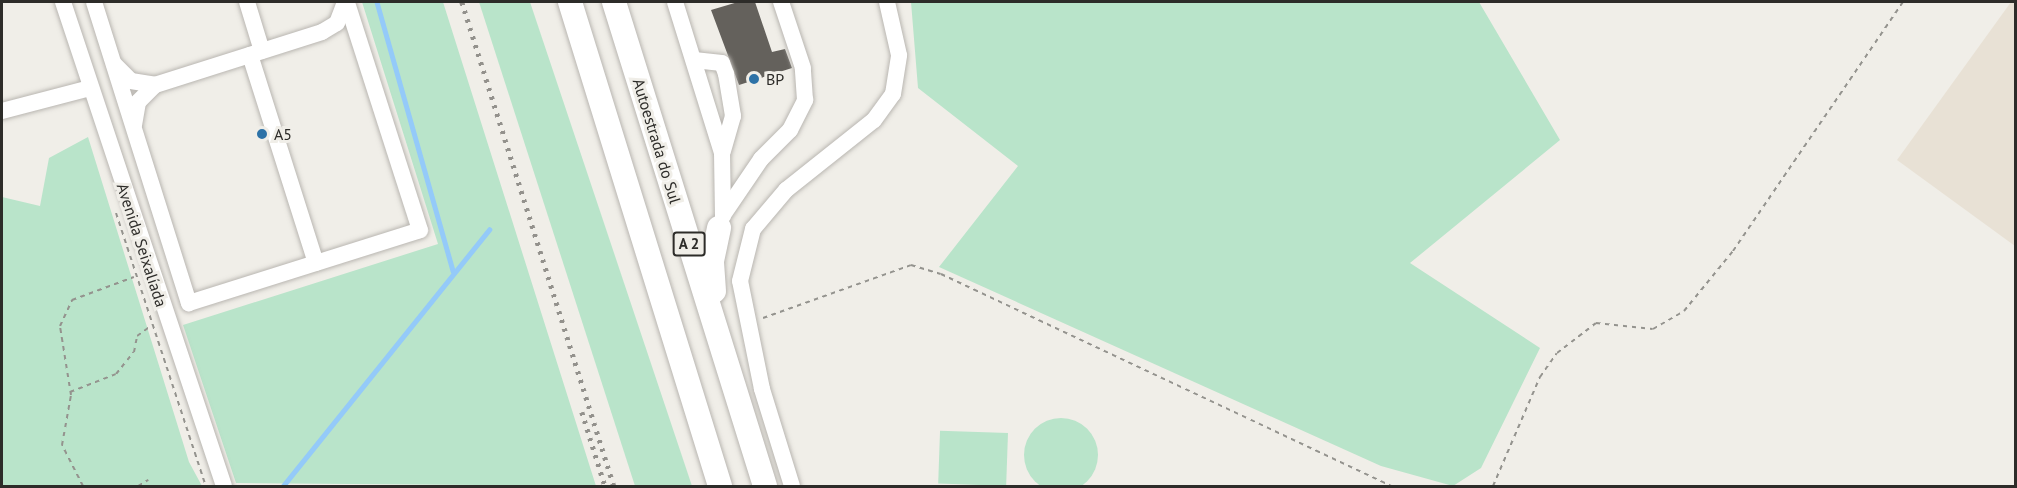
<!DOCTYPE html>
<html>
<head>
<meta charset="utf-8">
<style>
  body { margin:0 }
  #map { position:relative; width:2017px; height:488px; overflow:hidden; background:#f0eee8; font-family:"PT Sans",sans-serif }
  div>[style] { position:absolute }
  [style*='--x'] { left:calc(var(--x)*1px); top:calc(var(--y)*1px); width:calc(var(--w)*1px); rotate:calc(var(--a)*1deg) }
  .built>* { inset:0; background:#e8e1d5 }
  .green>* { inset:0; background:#b9e4ca; transform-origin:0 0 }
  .round { border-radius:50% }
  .stream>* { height:4.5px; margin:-2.25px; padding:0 2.25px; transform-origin:2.25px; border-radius:2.25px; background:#94caf9 }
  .building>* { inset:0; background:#64615c }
  .path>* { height:2px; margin-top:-1px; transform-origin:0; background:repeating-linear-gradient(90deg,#94938e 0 4.5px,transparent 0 9px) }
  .roads { filter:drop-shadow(0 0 2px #b9b6b1) drop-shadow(0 0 2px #b9b6b1) }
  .minor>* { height:16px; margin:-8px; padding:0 8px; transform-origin:8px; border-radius:8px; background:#fff }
  .highway>* { height:24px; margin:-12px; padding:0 12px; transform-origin:12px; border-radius:12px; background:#fff }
  .rail>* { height:4.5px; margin-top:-2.25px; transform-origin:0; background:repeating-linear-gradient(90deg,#93918c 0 3px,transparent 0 9px) }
  .dots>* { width:16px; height:16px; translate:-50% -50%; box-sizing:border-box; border:3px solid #f0eee8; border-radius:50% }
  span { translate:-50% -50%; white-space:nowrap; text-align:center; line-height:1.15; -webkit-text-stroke:6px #f0eee8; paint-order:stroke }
  .shield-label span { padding:2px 4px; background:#f0eee8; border:2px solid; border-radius:4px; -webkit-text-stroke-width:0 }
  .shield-label { font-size:15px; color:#2d2c29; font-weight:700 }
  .poi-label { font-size:16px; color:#2d2c29 }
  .left { translate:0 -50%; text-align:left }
  .street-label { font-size:16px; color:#2d2c29 }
  .frame { position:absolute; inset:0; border:3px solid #2d2c29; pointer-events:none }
</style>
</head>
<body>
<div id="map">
  <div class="built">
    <div style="clip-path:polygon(2011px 2px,2016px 2px,2015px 246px,1897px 160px)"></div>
  </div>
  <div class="green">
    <div style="clip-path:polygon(362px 2px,443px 2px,596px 486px,236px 483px,183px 325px,438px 244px)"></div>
    <div style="clip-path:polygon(479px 2px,530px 2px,692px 486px,635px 486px)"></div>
    <div style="clip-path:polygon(911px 2px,1479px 2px,1560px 140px,1410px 263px,1540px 348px,1481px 468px,1453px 486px,1381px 466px,939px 267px,1018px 166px,918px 88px)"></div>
    <div style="clip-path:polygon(88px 137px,189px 462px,202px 486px,2px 486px,2px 197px,40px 206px,49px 158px)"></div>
    <div class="round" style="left:1024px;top:418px;width:74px;height:74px"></div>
    <div style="left:1008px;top:433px;width:53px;height:68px;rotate:92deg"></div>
  </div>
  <div class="stream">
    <div style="--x:377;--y:2;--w:279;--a:74.2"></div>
    <div style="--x:283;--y:486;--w:329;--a:-51.2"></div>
  </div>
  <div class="building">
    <div style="clip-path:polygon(738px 2px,755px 2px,772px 52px,785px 49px,792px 68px,739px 85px,711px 10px)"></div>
  </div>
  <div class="path">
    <div style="--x:116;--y:213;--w:287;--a:71.8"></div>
    <div style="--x:763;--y:318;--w:157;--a:-19.7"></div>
    <div style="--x:911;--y:265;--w:31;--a:17"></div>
    <div style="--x:941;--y:274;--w:498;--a:25.2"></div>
    <div style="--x:70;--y:392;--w:49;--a:-21.4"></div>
    <div style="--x:116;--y:374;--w:28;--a:-51"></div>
    <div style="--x:134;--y:352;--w:16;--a:-79"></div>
    <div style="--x:137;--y:336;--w:17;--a:-36"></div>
    <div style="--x:83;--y:486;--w:46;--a:-117.1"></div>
    <div style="--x:62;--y:445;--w:51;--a:-79.8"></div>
    <div style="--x:71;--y:395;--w:70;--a:-99.1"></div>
    <div style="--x:60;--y:326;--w:29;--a:-65"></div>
    <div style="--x:72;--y:300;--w:66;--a:-20.4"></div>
    <div style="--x:138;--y:486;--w:12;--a:-31"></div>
    <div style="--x:1493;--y:486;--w:119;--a:-66.7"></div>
    <div style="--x:1540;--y:377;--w:29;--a:-55"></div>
    <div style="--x:1557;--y:353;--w:49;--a:-37.6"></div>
    <div style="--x:1596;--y:323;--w:57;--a:6"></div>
    <div style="--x:1653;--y:329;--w:36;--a:-30"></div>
    <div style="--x:1684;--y:311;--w:77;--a:-50.8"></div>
    <div style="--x:1733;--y:251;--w:301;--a:-55.7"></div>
  </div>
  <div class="roads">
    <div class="minor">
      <div style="--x:63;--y:2;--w:510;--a:71.6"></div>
      <div style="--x:94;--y:2;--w:316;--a:72.5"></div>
      <div style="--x:189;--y:303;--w:242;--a:-17.5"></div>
      <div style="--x:420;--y:230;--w:239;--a:-107.8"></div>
      <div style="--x:247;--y:2;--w:51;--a:73"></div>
      <div style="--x:675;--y:2;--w:158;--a:72.7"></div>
      <div style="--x:722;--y:153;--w:63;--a:89.1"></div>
      <div style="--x:250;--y:55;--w:218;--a:72.4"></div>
      <div style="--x:694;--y:60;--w:28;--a:6"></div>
      <div style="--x:722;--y:63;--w:12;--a:70"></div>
      <div style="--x:726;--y:74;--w:43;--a:80.5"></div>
      <div style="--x:733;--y:116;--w:37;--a:106"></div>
      <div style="--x:114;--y:64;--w:24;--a:45"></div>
      <div style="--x:131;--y:81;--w:24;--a:9"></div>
      <div style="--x:155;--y:85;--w:175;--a:-17.6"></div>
      <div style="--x:322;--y:32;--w:17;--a:-31"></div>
      <div style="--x:337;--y:23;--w:22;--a:-69"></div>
      <div style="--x:2;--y:111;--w:91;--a:-14.6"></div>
      <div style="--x:134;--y:125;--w:23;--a:-80"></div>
      <div style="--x:138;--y:102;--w:24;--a:-45"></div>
      <div style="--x:723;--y:215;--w:68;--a:-55.8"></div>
      <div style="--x:761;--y:159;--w:41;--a:-45"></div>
      <div style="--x:790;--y:130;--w:34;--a:-63"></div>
      <div style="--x:805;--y:100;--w:32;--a:-94"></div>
      <div style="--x:803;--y:68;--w:70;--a:-108.4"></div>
      <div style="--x:792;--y:486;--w:102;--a:-107.2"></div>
      <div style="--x:762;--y:389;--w:110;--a:-101.5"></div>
      <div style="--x:740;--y:281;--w:54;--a:-76"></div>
      <div style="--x:753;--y:229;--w:51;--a:-49.8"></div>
      <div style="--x:786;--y:190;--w:112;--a:-38.5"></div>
      <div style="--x:874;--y:120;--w:32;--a:-54"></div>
      <div style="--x:893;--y:94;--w:39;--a:-81"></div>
      <div style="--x:899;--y:55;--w:54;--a:-102.8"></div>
    </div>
    <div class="highway">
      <div style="--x:570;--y:2;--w:507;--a:72.78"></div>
      <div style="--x:614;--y:2;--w:507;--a:72.67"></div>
      <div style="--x:714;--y:291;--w:30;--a:-94"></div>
      <div style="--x:712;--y:261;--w:34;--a:-78"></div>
    </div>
  </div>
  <div class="rail">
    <div style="--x:462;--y:2;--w:507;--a:72.57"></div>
    <div style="--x:582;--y:412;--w:77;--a:72.7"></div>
  </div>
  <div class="dots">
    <div style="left:754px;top:79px;background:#2d72a7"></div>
    <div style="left:262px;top:134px;background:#2d72a7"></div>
  </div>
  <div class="shield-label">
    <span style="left:689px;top:244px">A 2</span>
  </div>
  <div class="poi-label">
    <span class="left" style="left:766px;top:79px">BP</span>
    <span class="left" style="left:274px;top:134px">A5</span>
  </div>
  <div class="street-label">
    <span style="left:657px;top:141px;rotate:73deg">Autoestrada do Sul</span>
    <span style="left:142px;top:245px;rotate:72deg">Avenida Seixalíada</span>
  </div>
  <div class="frame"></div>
</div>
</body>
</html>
